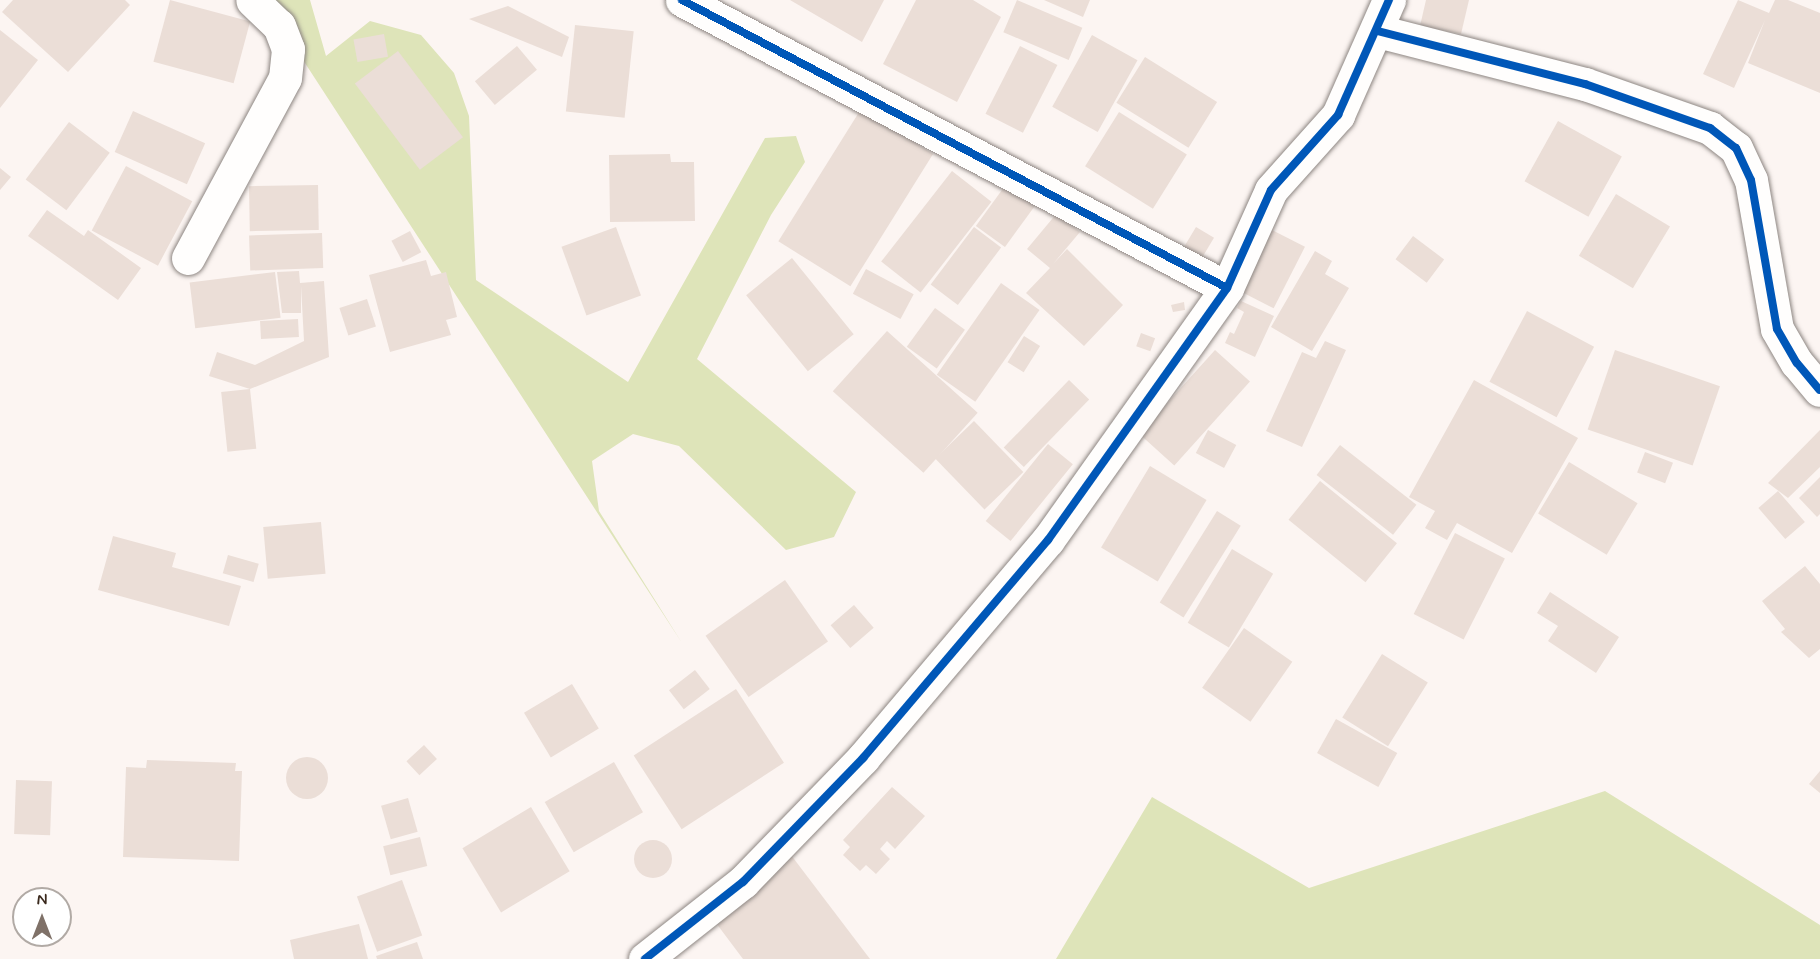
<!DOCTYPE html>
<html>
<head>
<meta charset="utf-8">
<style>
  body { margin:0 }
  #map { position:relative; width:1820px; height:959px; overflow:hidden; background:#fcf5f2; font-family:Mynerve,sans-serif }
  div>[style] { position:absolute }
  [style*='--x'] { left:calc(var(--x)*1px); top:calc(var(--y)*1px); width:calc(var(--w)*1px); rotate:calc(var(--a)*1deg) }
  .green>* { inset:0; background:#dee4b9 }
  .building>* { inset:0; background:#ebded7; transform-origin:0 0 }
  .round { border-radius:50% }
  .roads { filter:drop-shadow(0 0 2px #8d8682) drop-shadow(0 0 2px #8d8682) }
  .minor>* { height:33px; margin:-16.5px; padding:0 16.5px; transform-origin:16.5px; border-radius:16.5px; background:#fffefd }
  .tertiary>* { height:33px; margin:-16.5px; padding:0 16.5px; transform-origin:16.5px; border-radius:16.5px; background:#fffefd }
  .cycleway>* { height:8px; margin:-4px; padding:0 4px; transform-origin:4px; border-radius:4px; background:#0057b8 }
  span { translate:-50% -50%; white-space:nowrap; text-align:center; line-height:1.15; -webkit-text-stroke:6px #fff; paint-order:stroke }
  .north { position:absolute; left:12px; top:887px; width:60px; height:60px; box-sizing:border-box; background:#fff; border:2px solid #b1aaa5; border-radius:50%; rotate:0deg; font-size:16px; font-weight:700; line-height:24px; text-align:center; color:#3b2a1e }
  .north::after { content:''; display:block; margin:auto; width:21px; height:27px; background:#7f7168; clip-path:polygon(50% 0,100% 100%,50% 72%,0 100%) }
</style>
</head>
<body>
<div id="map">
  <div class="green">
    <div style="clip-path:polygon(264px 0,310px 0,326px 56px,370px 21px,421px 35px,454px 73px,469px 116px,476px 280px,628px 382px,765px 138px,796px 136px,805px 162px,771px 215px,697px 359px,856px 492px,834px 537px,786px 550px,679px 446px,633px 434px,592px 461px,599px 511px,682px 643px)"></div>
    <div style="clip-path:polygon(1605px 791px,1820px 925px,1820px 959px,1056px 959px,1152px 797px,1309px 888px)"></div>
  </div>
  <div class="building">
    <div style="clip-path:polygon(13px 0,125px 0,130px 5px,68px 72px,2px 12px)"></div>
    <div style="left:170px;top:0;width:83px;height:64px;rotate:15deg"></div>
    <div style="clip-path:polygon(790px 0,884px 0,862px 42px)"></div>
    <div style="clip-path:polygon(916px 0,973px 0,1001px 17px,957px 102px,883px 64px)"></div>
    <div style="left:1017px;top:0;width:71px;height:35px;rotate:23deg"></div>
    <div style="clip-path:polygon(1044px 0,1090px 0,1083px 17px)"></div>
    <div style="clip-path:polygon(1426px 0,1469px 0,1461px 34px,1420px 26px)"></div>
    <div style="clip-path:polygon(1738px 0,1769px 13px,1775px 0,1788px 0,1820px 13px,1820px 93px,1748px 63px,1765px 20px,1734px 88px,1703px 74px)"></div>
    <div style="clip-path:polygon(508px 6px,569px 37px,562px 57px,469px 19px)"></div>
    <div style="left:575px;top:25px;width:59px;height:87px;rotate:6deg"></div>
    <div style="clip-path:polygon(0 30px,38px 60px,0 108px)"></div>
    <div style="left:384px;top:34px;width:23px;height:31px;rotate:80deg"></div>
    <div style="left:1092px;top:35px;width:52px;height:82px;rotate:29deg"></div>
    <div style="left:517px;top:46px;width:31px;height:55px;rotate:50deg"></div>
    <div style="left:1020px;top:46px;width:42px;height:76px;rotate:27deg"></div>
    <div style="left:398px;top:51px;width:108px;height:54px;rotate:53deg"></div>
    <div style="left:1145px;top:57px;width:85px;height:54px;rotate:32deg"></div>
    <div style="left:861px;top:109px;width:85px;height:156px;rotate:32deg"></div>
    <div style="left:133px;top:111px;width:79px;height:45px;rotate:24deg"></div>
    <div style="left:1119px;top:112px;width:80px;height:64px;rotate:32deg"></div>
    <div style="left:1558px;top:121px;width:73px;height:69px;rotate:29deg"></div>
    <div style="left:69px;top:122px;width:51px;height:72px;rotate:37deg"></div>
    <div style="clip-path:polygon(670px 154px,671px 162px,694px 162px,695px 221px,610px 222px,609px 155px)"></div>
    <div style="left:126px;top:166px;width:75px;height:73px;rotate:28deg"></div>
    <div style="clip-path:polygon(0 168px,11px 177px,0 190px)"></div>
    <div style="left:952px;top:171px;width:50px;height:115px;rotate:38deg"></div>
    <div style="left:1007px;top:183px;width:36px;height:53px;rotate:36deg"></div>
    <div style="left:318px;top:185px;width:45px;height:69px;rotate:89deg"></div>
    <div style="left:1616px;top:194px;width:63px;height:72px;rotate:31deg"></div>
    <div style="clip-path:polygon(47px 210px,84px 236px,88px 230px,141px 268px,118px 300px,28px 236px)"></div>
    <div style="clip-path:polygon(1057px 213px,1080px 232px,1053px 264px,1067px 249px,1123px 305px,1084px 346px,1026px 293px,1050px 268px,1027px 249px)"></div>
    <div style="left:616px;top:227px;width:73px;height:58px;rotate:70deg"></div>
    <div style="left:974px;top:227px;width:34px;height:72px;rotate:37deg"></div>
    <div style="left:1196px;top:227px;width:21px;height:32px;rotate:31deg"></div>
    <div style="left:1272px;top:230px;width:37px;height:69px;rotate:27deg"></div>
    <div style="left:410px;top:231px;width:24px;height:21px;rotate:62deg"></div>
    <div style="left:322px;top:233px;width:35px;height:73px;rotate:88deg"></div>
    <div style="left:1413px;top:236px;width:39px;height:29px;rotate:37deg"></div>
    <div style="clip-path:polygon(1315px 251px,1332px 261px,1325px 274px,1349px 288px,1312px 351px,1271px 327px)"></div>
    <div style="left:792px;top:258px;width:98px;height:59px;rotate:51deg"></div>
    <div style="clip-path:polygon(426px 260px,431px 276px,446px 272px,457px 317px,446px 320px,451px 335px,390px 352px,369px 275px)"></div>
    <div style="left:866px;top:269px;width:54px;height:28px;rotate:28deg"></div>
    <div style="clip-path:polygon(299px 271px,300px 283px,324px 281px,329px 357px,250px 389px,209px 376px,217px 352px,255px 365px,304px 341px,301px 286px,301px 313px,282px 313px,277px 272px)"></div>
    <div style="left:275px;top:272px;width:46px;height:86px;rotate:83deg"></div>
    <div style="left:1001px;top:283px;width:47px;height:112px;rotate:35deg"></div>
    <div style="left:367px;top:299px;width:29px;height:29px;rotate:72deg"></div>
    <div style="clip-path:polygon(1241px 301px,1274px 316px,1255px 357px,1225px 343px,1230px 332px,1234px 334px,1244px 312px,1237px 308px)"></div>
    <div style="clip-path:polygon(1184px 302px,1185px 310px,1173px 312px,1171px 305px)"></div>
    <div style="left:935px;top:308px;width:37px;height:48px;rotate:36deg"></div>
    <div style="left:1527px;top:311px;width:76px;height:80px;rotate:28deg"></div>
    <div style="left:298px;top:319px;width:18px;height:38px;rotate:87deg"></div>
    <div style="left:887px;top:331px;width:122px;height:81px;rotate:42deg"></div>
    <div style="left:1141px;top:333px;width:15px;height:14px;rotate:20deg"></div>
    <div style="left:1024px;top:336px;width:19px;height:31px;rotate:32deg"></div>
    <div style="clip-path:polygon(1325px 341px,1346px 350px,1302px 447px,1266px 431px,1302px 352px,1316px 358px)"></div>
    <div style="left:1215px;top:350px;width:47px;height:113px;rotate:42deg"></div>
    <div style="left:1615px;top:350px;width:111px;height:84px;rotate:19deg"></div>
    <div style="left:1069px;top:380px;width:28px;height:94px;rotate:44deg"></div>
    <div style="clip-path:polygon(1474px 380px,1578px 438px,1512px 553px,1457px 523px,1447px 540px,1425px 528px,1435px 511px,1409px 497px)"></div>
    <div style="left:250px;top:389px;width:60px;height:29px;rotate:84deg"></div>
    <div style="left:974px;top:421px;width:71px;height:54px;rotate:46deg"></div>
    <div style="left:1208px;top:430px;width:32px;height:26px;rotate:28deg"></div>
    <div style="clip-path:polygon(1820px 430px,1820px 467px,1788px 498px,1768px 483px)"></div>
    <div style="left:1048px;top:444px;width:32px;height:99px;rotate:39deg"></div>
    <div style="left:1340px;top:445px;width:97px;height:38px;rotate:38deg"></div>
    <div style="left:1645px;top:452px;width:30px;height:22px;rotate:21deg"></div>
    <div style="left:1569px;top:462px;width:80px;height:60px;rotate:31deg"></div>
    <div style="left:1150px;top:466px;width:66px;height:95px;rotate:31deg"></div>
    <div style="clip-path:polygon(1820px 477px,1820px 514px,1817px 517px,1799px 498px)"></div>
    <div style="left:1320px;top:481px;width:99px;height:50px;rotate:39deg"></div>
    <div style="left:1778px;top:491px;width:41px;height:26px;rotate:49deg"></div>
    <div style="left:1217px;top:511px;width:28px;height:108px;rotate:32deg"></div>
    <div style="left:321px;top:522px;width:52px;height:58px;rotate:85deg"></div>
    <div style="left:1455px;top:533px;width:56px;height:91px;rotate:27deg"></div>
    <div style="clip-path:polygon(113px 536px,176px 553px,172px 567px,241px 586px,229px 626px,98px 590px)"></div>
    <div style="left:1232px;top:549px;width:48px;height:86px;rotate:31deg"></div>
    <div style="left:228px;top:555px;width:32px;height:19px;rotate:16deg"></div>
    <div style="clip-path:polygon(1805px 566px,1820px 584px,1820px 649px,1809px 658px,1781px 632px,1785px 629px,1762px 601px)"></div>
    <div style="left:785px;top:580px;width:75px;height:97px;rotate:55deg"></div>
    <div style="clip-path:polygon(1550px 592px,1619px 637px,1596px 673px,1548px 641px,1558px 626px,1537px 613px)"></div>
    <div style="left:854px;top:605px;width:30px;height:31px;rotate:49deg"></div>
    <div style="left:1244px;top:628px;width:59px;height:73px;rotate:35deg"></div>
    <div style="left:1382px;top:654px;width:54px;height:75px;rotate:32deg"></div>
    <div style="left:695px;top:670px;width:24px;height:33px;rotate:52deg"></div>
    <div style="left:572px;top:684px;width:52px;height:56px;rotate:59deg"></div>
    <div style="left:736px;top:689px;width:88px;height:122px;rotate:57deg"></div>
    <div style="left:1336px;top:719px;width:70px;height:39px;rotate:29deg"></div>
    <div style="left:424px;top:745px;width:19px;height:24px;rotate:47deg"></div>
    <div class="round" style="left:286px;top:757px;width:42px;height:42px"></div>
    <div style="clip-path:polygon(147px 760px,236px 763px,235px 771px,242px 771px,239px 861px,123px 857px,126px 767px,146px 768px)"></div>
    <div style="left:614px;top:762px;width:58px;height:80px;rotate:60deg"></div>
    <div style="clip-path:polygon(1820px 771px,1820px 793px,1809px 784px)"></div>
    <div style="left:16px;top:780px;width:36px;height:54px;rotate:2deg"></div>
    <div style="clip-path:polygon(892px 787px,925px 816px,895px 849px,887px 841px,880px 849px,890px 859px,876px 874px,866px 865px,860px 871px,843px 855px,850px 847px,843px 840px)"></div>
    <div style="left:408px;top:798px;width:35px;height:28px;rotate:74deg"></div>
    <div style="left:531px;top:807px;width:75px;height:80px;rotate:59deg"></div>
    <div style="left:420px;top:837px;width:30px;height:38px;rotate:76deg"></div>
    <div class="round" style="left:634px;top:840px;width:38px;height:38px"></div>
    <div style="clip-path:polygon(791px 855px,870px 959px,743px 959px,710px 915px)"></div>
    <div style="left:402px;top:880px;width:59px;height:48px;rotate:70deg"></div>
    <div style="clip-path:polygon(359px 924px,368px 959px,294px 959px,290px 940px)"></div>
    <div style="clip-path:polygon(417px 942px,423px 959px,377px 959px,376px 956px)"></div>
  </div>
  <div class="roads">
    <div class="minor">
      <div style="--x:682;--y:0;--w:616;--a:27.85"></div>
      <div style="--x:1378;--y:31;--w:214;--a:14.4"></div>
      <div style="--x:1585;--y:84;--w:133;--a:19.4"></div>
      <div style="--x:1710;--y:128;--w:33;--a:38"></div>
      <div style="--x:1736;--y:148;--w:35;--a:65"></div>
      <div style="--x:1751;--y:180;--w:151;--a:80.1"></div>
      <div style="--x:1777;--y:329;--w:39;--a:60"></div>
      <div style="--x:1797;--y:363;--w:35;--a:50"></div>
      <div style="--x:188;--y:258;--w:204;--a:-61.7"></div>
      <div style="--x:285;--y:78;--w:29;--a:-84"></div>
      <div style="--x:288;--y:49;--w:25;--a:-111"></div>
      <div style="--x:279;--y:26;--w:37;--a:-136"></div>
    </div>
    <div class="tertiary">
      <div style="--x:645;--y:959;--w:125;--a:-38.2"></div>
      <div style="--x:743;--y:882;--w:173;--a:-45.9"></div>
      <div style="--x:863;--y:758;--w:286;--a:-49.7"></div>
      <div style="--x:1048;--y:540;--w:309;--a:-54.6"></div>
      <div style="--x:1227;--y:288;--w:107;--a:-65.8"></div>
      <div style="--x:1271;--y:190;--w:101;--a:-48.2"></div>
      <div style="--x:1338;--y:115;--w:126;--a:-66.1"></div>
    </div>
  </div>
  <div class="cycleway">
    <div style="--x:682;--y:0;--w:616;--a:27.85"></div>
    <div style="--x:1378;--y:31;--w:214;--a:14.4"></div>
    <div style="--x:1585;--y:84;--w:133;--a:19.4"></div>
    <div style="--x:1710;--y:128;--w:33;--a:38"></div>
    <div style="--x:1736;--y:148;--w:35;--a:65"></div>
    <div style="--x:1751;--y:180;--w:151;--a:80.1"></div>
    <div style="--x:1777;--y:329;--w:39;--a:60"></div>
    <div style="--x:1797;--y:363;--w:35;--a:50"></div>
    <div style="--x:645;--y:959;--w:125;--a:-38.2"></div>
    <div style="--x:743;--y:882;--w:173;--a:-45.9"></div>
    <div style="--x:863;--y:758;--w:286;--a:-49.7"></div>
    <div style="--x:1048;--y:540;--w:309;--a:-54.6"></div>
    <div style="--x:1227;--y:288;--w:107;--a:-65.8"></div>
    <div style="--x:1271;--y:190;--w:101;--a:-48.2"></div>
    <div style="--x:1338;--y:115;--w:126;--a:-66.1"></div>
  </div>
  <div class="north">N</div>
</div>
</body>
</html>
